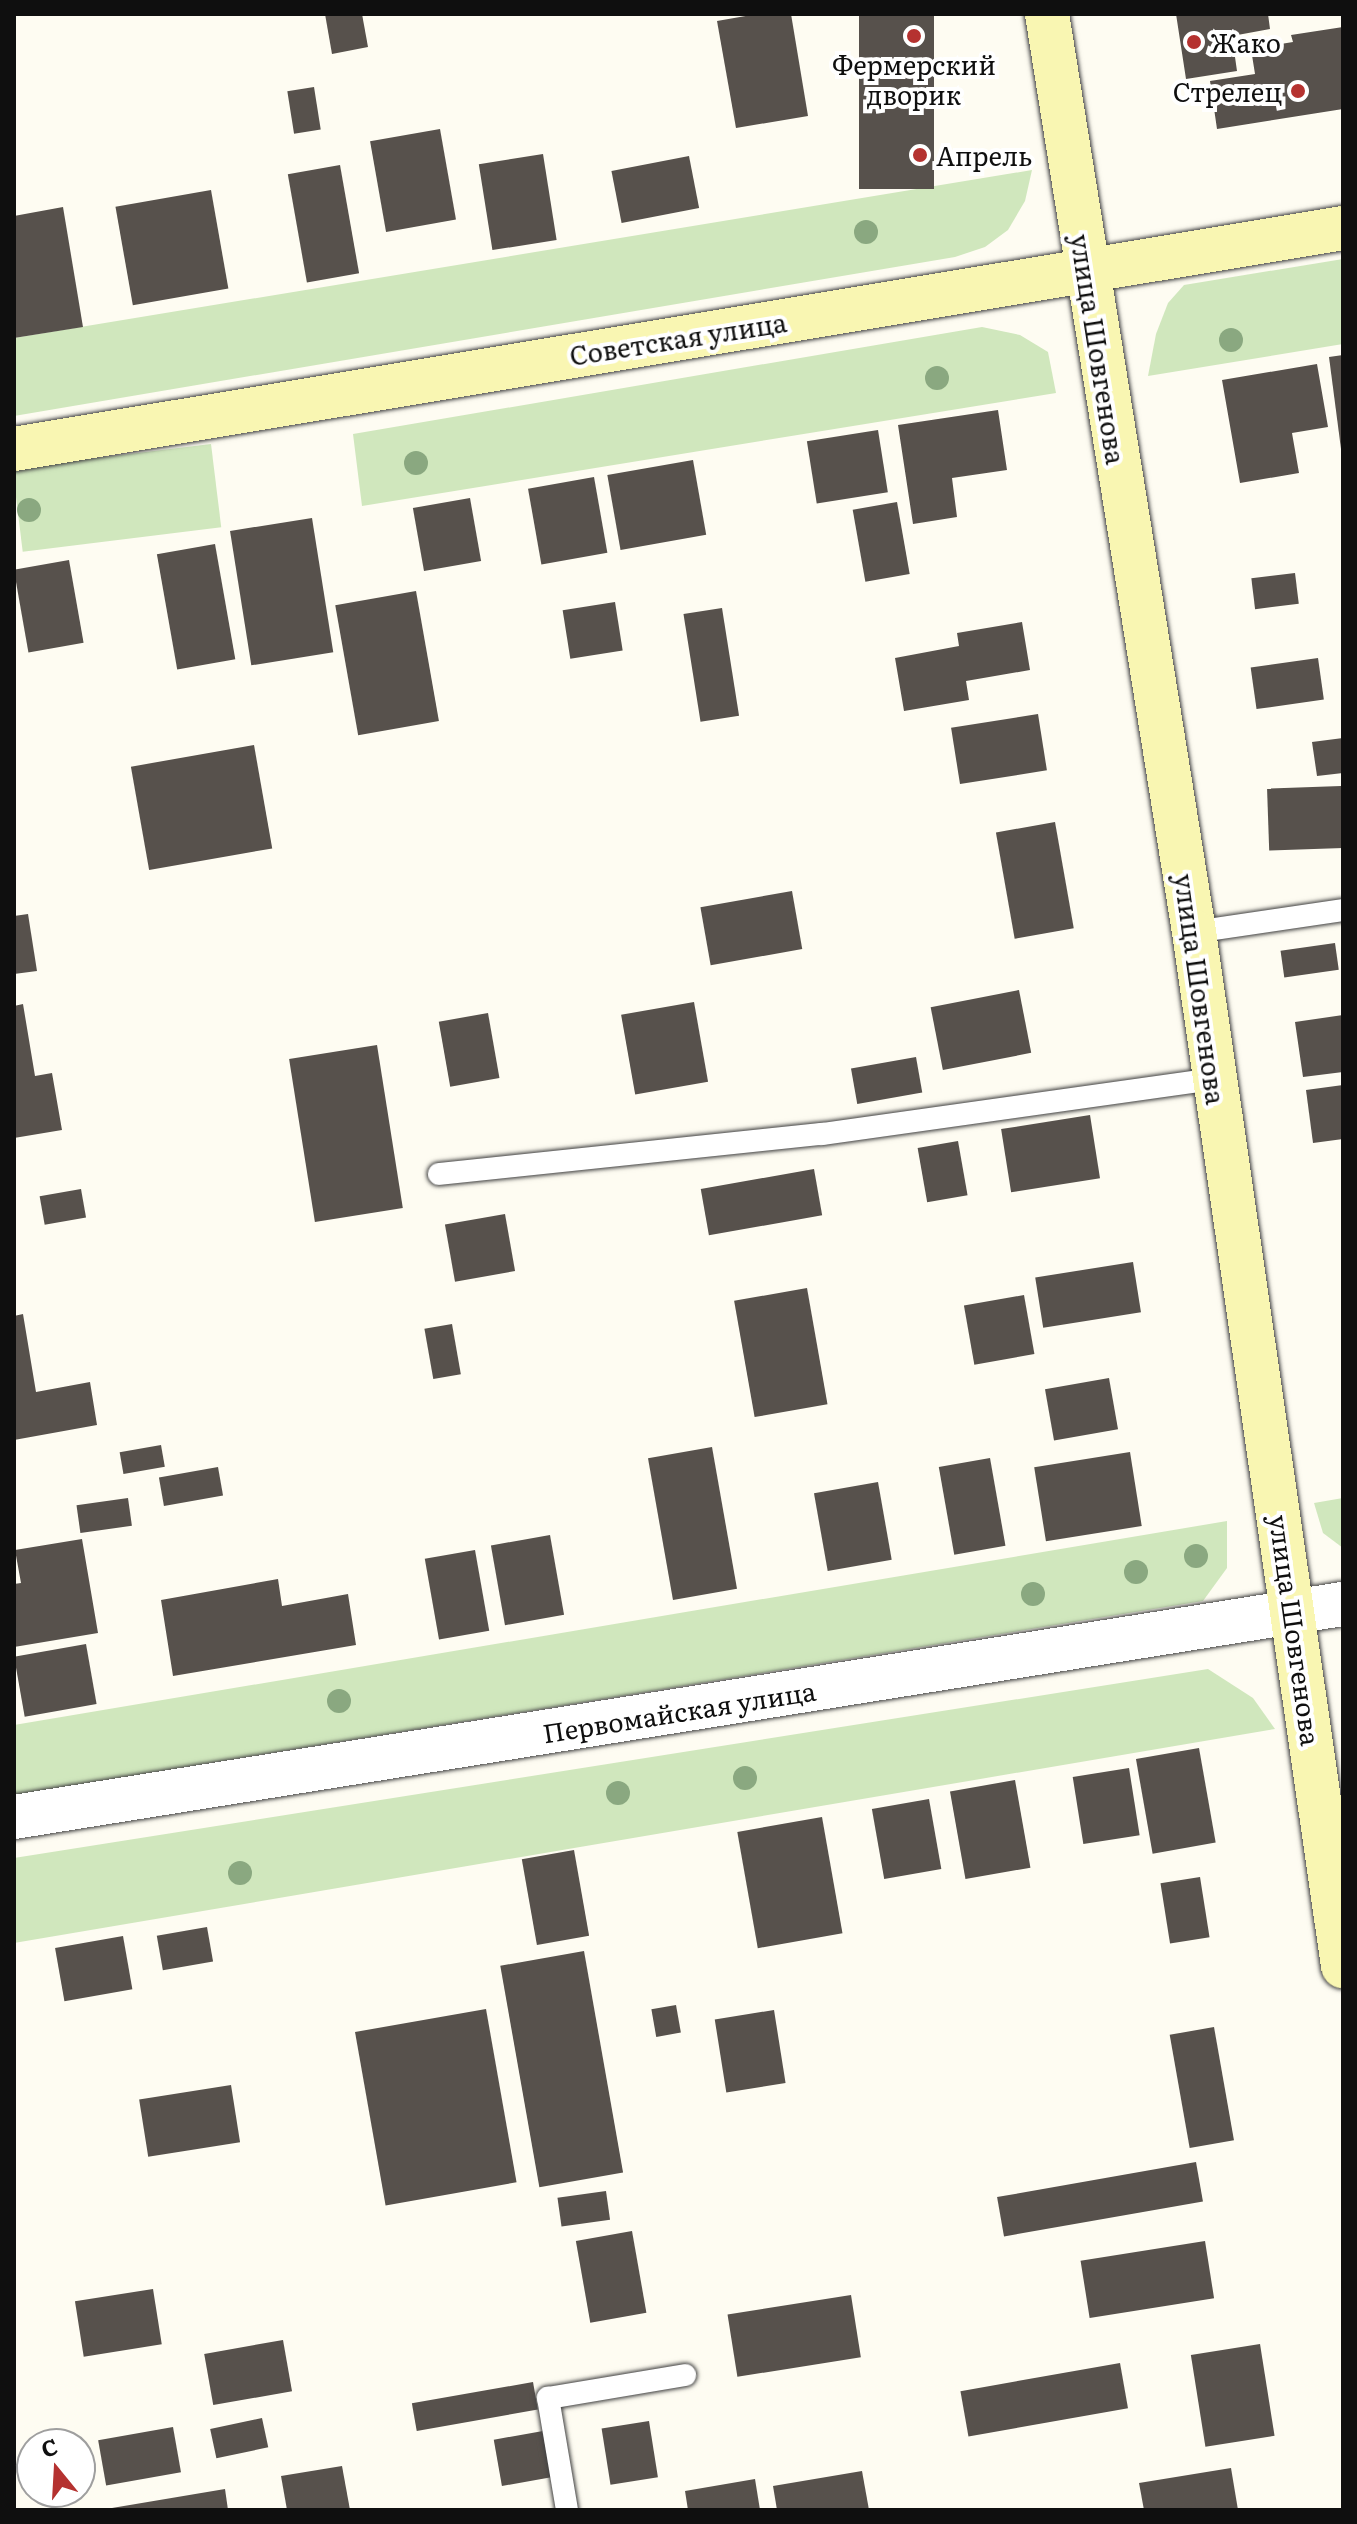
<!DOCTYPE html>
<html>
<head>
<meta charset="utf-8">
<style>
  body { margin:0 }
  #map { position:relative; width:1357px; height:2524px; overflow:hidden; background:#fefcf2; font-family:Literata,serif }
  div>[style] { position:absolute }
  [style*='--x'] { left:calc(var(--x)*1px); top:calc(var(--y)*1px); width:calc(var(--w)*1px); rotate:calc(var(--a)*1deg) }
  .green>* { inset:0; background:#d0e7bd; transform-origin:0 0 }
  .building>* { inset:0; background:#57514c; transform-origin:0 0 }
  .roads { filter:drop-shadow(0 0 2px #424242) drop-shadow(0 0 2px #424242) }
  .lane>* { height:22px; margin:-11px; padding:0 11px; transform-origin:11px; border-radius:11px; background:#fff }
  .street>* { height:44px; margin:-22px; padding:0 22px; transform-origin:22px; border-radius:22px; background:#fff }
  .secondary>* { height:44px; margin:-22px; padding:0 22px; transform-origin:22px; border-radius:22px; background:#f9f6b2 }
  .trees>* { width:24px; height:24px; margin:-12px; border-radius:50%; background:#8aa880 }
  .dots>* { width:22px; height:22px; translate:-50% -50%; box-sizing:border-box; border:4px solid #fff; border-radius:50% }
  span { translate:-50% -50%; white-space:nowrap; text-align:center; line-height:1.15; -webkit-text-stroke:8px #fff; paint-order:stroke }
  .poi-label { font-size:26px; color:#0f0f0f }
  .left { translate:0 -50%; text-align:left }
  .right { translate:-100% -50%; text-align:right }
  .street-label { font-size:26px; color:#0f0f0f }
  .frame { position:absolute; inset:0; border:16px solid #0f0f0f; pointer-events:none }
  .north { position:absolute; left:16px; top:2428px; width:80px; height:80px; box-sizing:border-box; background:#fff; border:2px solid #9f9f9f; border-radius:50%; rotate:342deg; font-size:22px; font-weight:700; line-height:32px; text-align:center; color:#0f0f0f }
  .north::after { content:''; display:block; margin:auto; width:28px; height:36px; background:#b53230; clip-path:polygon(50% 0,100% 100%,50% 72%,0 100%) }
</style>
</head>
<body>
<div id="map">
  <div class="green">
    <div style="clip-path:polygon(1032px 170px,1025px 201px,1008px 230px,985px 247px,955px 257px,14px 416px,14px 338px)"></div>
    <div style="clip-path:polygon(1343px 259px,1343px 344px,1148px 376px,1156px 334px,1168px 303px,1184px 285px)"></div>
    <div style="clip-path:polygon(982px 327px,1020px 335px,1048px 352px,1056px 393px,362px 506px,353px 434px)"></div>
    <div style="left:211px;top:444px;width:84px;height:200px;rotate:83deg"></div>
    <div style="clip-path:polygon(1343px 1498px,1343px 1548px,1323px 1533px,1314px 1503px)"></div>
    <div style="clip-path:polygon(1227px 1521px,1227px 1568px,1203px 1601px,14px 1795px,14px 1725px)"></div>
    <div style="clip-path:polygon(1208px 1669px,1253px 1698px,1275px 1729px,14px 1943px,14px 1858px)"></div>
  </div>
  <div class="building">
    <div style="clip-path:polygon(325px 14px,362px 14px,368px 47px,332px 54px)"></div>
    <div style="clip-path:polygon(757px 14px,791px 14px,808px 116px,736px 128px,717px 21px)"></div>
    <div style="left:859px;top:14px;width:75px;height:175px"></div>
    <div style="clip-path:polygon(1176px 14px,1268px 14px,1270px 29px,1232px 36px,1237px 71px,1186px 79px)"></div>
    <div style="clip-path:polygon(1343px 27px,1343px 109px,1217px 129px,1210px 81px,1255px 74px,1251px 49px,1293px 42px,1291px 35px)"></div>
    <div style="left:314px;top:87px;width:43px;height:27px;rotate:81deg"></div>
    <div style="left:440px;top:129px;width:92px;height:71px;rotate:80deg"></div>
    <div style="left:543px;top:154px;width:87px;height:65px;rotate:81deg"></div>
    <div style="left:689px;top:156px;width:53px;height:79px;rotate:79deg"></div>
    <div style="left:340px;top:165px;width:110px;height:53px;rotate:80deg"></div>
    <div style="left:211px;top:190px;width:100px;height:97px;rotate:80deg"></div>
    <div style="clip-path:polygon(63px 207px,83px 327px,14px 338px,14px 216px)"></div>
    <div style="clip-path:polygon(1343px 355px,1343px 449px,1341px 449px,1329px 357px)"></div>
    <div style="clip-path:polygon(1317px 364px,1328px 427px,1292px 433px,1299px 473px,1240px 483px,1222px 380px)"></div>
    <div style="clip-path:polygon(998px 410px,1007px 470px,952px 478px,957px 517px,913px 524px,898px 425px)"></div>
    <div style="left:878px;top:430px;width:63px;height:72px;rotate:81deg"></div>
    <div style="left:693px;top:460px;width:76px;height:87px;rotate:80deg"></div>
    <div style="left:594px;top:477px;width:77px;height:67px;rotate:80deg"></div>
    <div style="left:470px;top:498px;width:64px;height:58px;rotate:80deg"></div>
    <div style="left:897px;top:502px;width:73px;height:45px;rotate:80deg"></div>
    <div style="left:312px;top:518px;width:136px;height:83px;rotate:81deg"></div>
    <div style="left:215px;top:544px;width:117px;height:59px;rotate:80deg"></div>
    <div style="left:69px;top:560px;width:84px;height:56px;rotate:80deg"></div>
    <div style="left:1295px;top:573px;width:31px;height:44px;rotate:83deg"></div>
    <div style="left:416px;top:591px;width:132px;height:82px;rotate:80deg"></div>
    <div style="left:615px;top:602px;width:49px;height:53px;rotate:81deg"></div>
    <div style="left:722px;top:608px;width:109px;height:39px;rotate:81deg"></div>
    <div style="clip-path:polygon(1022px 622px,1030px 670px,966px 681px,969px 700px,904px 711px,895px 658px,959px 646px,957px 633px)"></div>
    <div style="left:1318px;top:658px;width:42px;height:68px;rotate:82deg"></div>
    <div style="left:1038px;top:714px;width:57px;height:88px;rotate:81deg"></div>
    <div style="clip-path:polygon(1343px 738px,1343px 773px,1317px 776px,1312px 742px)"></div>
    <div style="left:254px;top:745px;width:105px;height:125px;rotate:80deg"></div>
    <div style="left:1341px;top:786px;width:62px;height:74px;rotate:88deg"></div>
    <div style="left:1055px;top:822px;width:108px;height:60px;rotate:80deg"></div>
    <div style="left:792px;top:891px;width:59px;height:93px;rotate:80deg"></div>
    <div style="clip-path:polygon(28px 914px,37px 971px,14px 974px,14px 916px)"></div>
    <div style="left:1335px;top:943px;width:27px;height:55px;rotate:82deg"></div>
    <div style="left:1019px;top:990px;width:64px;height:90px;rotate:79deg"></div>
    <div style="left:694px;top:1002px;width:81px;height:74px;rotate:80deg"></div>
    <div style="clip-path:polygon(23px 1004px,35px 1076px,52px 1073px,62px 1130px,14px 1138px,14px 1006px)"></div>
    <div style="left:488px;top:1013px;width:66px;height:50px;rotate:80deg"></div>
    <div style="clip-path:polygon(1343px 1015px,1343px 1072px,1303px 1077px,1295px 1022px)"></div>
    <div style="left:377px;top:1045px;width:165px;height:89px;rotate:81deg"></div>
    <div style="left:916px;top:1057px;width:36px;height:66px;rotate:80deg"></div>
    <div style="clip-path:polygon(1343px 1085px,1343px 1139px,1313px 1143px,1306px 1090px)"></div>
    <div style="left:1090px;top:1115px;width:64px;height:90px;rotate:81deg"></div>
    <div style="left:958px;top:1141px;width:55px;height:41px;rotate:80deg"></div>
    <div style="left:814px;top:1169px;width:47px;height:115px;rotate:80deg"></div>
    <div style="left:81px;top:1189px;width:29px;height:42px;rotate:80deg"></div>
    <div style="left:505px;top:1214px;width:58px;height:61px;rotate:80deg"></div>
    <div style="left:1133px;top:1262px;width:51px;height:99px;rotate:81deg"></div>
    <div style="left:807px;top:1288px;width:118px;height:74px;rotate:80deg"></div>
    <div style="left:1024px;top:1295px;width:60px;height:61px;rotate:80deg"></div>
    <div style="clip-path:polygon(23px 1314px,36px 1392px,90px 1382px,97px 1425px,14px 1440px,14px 1316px)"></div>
    <div style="left:452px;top:1324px;width:51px;height:28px;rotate:80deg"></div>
    <div style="left:1109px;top:1378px;width:52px;height:65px;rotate:80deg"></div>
    <div style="left:161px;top:1445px;width:22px;height:42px;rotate:80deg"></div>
    <div style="left:712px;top:1447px;width:144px;height:65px;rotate:80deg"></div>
    <div style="left:1130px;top:1452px;width:75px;height:97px;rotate:81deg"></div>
    <div style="left:990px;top:1458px;width:89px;height:52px;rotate:80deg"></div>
    <div style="left:218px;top:1467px;width:29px;height:60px;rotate:80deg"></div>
    <div style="left:878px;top:1482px;width:79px;height:65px;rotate:80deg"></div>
    <div style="left:128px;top:1498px;width:28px;height:52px;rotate:82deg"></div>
    <div style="left:550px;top:1535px;width:81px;height:60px;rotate:80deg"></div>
    <div style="clip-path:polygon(82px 1539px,98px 1633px,14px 1647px,14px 1584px,21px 1583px,15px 1550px)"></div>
    <div style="left:475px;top:1550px;width:82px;height:51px;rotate:80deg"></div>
    <div style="clip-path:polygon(278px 1579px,282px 1606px,348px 1594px,356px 1645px,173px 1676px,161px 1600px)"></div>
    <div style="left:86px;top:1644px;width:61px;height:73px;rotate:80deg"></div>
    <div style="left:1199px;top:1748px;width:96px;height:64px;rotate:80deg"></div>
    <div style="left:1129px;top:1768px;width:68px;height:57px;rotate:81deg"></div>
    <div style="left:1015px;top:1780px;width:89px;height:66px;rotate:80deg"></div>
    <div style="left:929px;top:1799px;width:71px;height:58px;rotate:80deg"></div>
    <div style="left:822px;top:1817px;width:118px;height:86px;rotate:80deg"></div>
    <div style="left:574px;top:1850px;width:87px;height:53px;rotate:80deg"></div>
    <div style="left:1200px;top:1877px;width:61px;height:40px;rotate:81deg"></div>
    <div style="left:207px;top:1927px;width:35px;height:51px;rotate:80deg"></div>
    <div style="left:123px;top:1936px;width:54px;height:69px;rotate:80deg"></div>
    <div style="left:584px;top:1951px;width:225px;height:85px;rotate:80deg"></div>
    <div style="left:676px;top:2005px;width:28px;height:25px;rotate:80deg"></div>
    <div style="left:486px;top:2009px;width:176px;height:133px;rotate:80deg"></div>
    <div style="left:774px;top:2010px;width:74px;height:60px;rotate:81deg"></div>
    <div style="left:1214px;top:2027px;width:115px;height:45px;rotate:80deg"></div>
    <div style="left:231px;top:2085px;width:58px;height:93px;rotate:81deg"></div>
    <div style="left:1196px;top:2162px;width:40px;height:202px;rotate:80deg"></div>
    <div style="left:606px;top:2191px;width:29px;height:49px;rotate:82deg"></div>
    <div style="left:632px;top:2231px;width:83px;height:57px;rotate:80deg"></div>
    <div style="left:1205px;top:2241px;width:58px;height:126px;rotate:81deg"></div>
    <div style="left:153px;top:2289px;width:56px;height:79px;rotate:81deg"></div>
    <div style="left:851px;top:2295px;width:63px;height:125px;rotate:81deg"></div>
    <div style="left:283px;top:2340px;width:52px;height:80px;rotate:80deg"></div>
    <div style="left:1260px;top:2344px;width:93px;height:70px;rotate:81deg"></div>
    <div style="left:1120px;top:2363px;width:46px;height:162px;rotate:80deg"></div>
    <div style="left:533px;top:2382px;width:28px;height:123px;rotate:80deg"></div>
    <div style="left:262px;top:2418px;width:30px;height:53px;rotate:78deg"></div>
    <div style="left:649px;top:2421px;width:57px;height:48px;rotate:81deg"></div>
    <div style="left:173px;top:2427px;width:46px;height:76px;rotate:80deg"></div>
    <div style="left:543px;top:2431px;width:47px;height:50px;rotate:80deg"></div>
    <div style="clip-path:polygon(342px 2466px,350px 2510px,287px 2510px,281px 2476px)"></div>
    <div style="clip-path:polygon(1231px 2468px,1238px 2510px,1144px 2510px,1139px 2483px)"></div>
    <div style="clip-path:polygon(862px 2471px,869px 2510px,777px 2510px,773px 2486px)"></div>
    <div style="clip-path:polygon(755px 2479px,760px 2510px,688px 2510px,685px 2491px)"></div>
    <div style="clip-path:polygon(225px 2489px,228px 2510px,112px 2510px,112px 2508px)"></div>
  </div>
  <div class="roads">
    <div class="lane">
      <div style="--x:1194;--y:932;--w:151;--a:-8.4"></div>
      <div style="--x:439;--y:1174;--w:385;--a:-6"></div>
      <div style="--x:822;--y:1134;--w:396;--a:-8"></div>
      <div style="--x:567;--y:2510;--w:114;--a:-99.6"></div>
      <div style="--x:548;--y:2398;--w:139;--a:-9.5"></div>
    </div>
    <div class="street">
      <div style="--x:14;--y:1817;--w:1346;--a:-9.11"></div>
    </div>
    <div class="secondary">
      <div style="--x:1047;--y:14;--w:930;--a:80.9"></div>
      <div style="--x:1194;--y:932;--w:1045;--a:81.8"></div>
      <div style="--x:14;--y:449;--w:1347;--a:-9.44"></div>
    </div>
  </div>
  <div class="trees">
    <div style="left:866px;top:232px"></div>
    <div style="left:1231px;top:340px"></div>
    <div style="left:937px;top:378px"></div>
    <div style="left:416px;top:463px"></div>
    <div style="left:29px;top:510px"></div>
    <div style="left:1196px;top:1556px"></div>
    <div style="left:1136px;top:1572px"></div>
    <div style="left:1033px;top:1594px"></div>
    <div style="left:339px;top:1701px"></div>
    <div style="left:745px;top:1778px"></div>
    <div style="left:618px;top:1793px"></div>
    <div style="left:240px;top:1873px"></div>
  </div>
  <div class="dots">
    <div style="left:914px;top:36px;background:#b53230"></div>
    <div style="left:1194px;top:42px;background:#b53230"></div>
    <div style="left:1298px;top:91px;background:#b53230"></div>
    <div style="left:920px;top:155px;background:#b53230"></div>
  </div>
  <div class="poi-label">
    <span class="left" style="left:1210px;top:42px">Жако</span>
    <span style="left:914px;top:79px">Фермерский<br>дворик</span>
    <span class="right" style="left:1282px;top:91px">Стрелец</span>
    <span class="left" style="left:936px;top:155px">Апрель</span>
  </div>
  <div class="street-label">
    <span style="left:678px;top:338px;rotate:-9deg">Советская улица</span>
    <span style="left:1099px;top:349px;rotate:81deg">улица Шовгенова</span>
    <span style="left:1201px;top:989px;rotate:82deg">улица Шовгенова</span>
    <span style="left:1296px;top:1630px;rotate:82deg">улица Шовгенова</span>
    <span style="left:679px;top:1711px;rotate:-9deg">Первомайская улица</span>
  </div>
  <div class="frame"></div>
  <div class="north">С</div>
</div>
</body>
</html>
